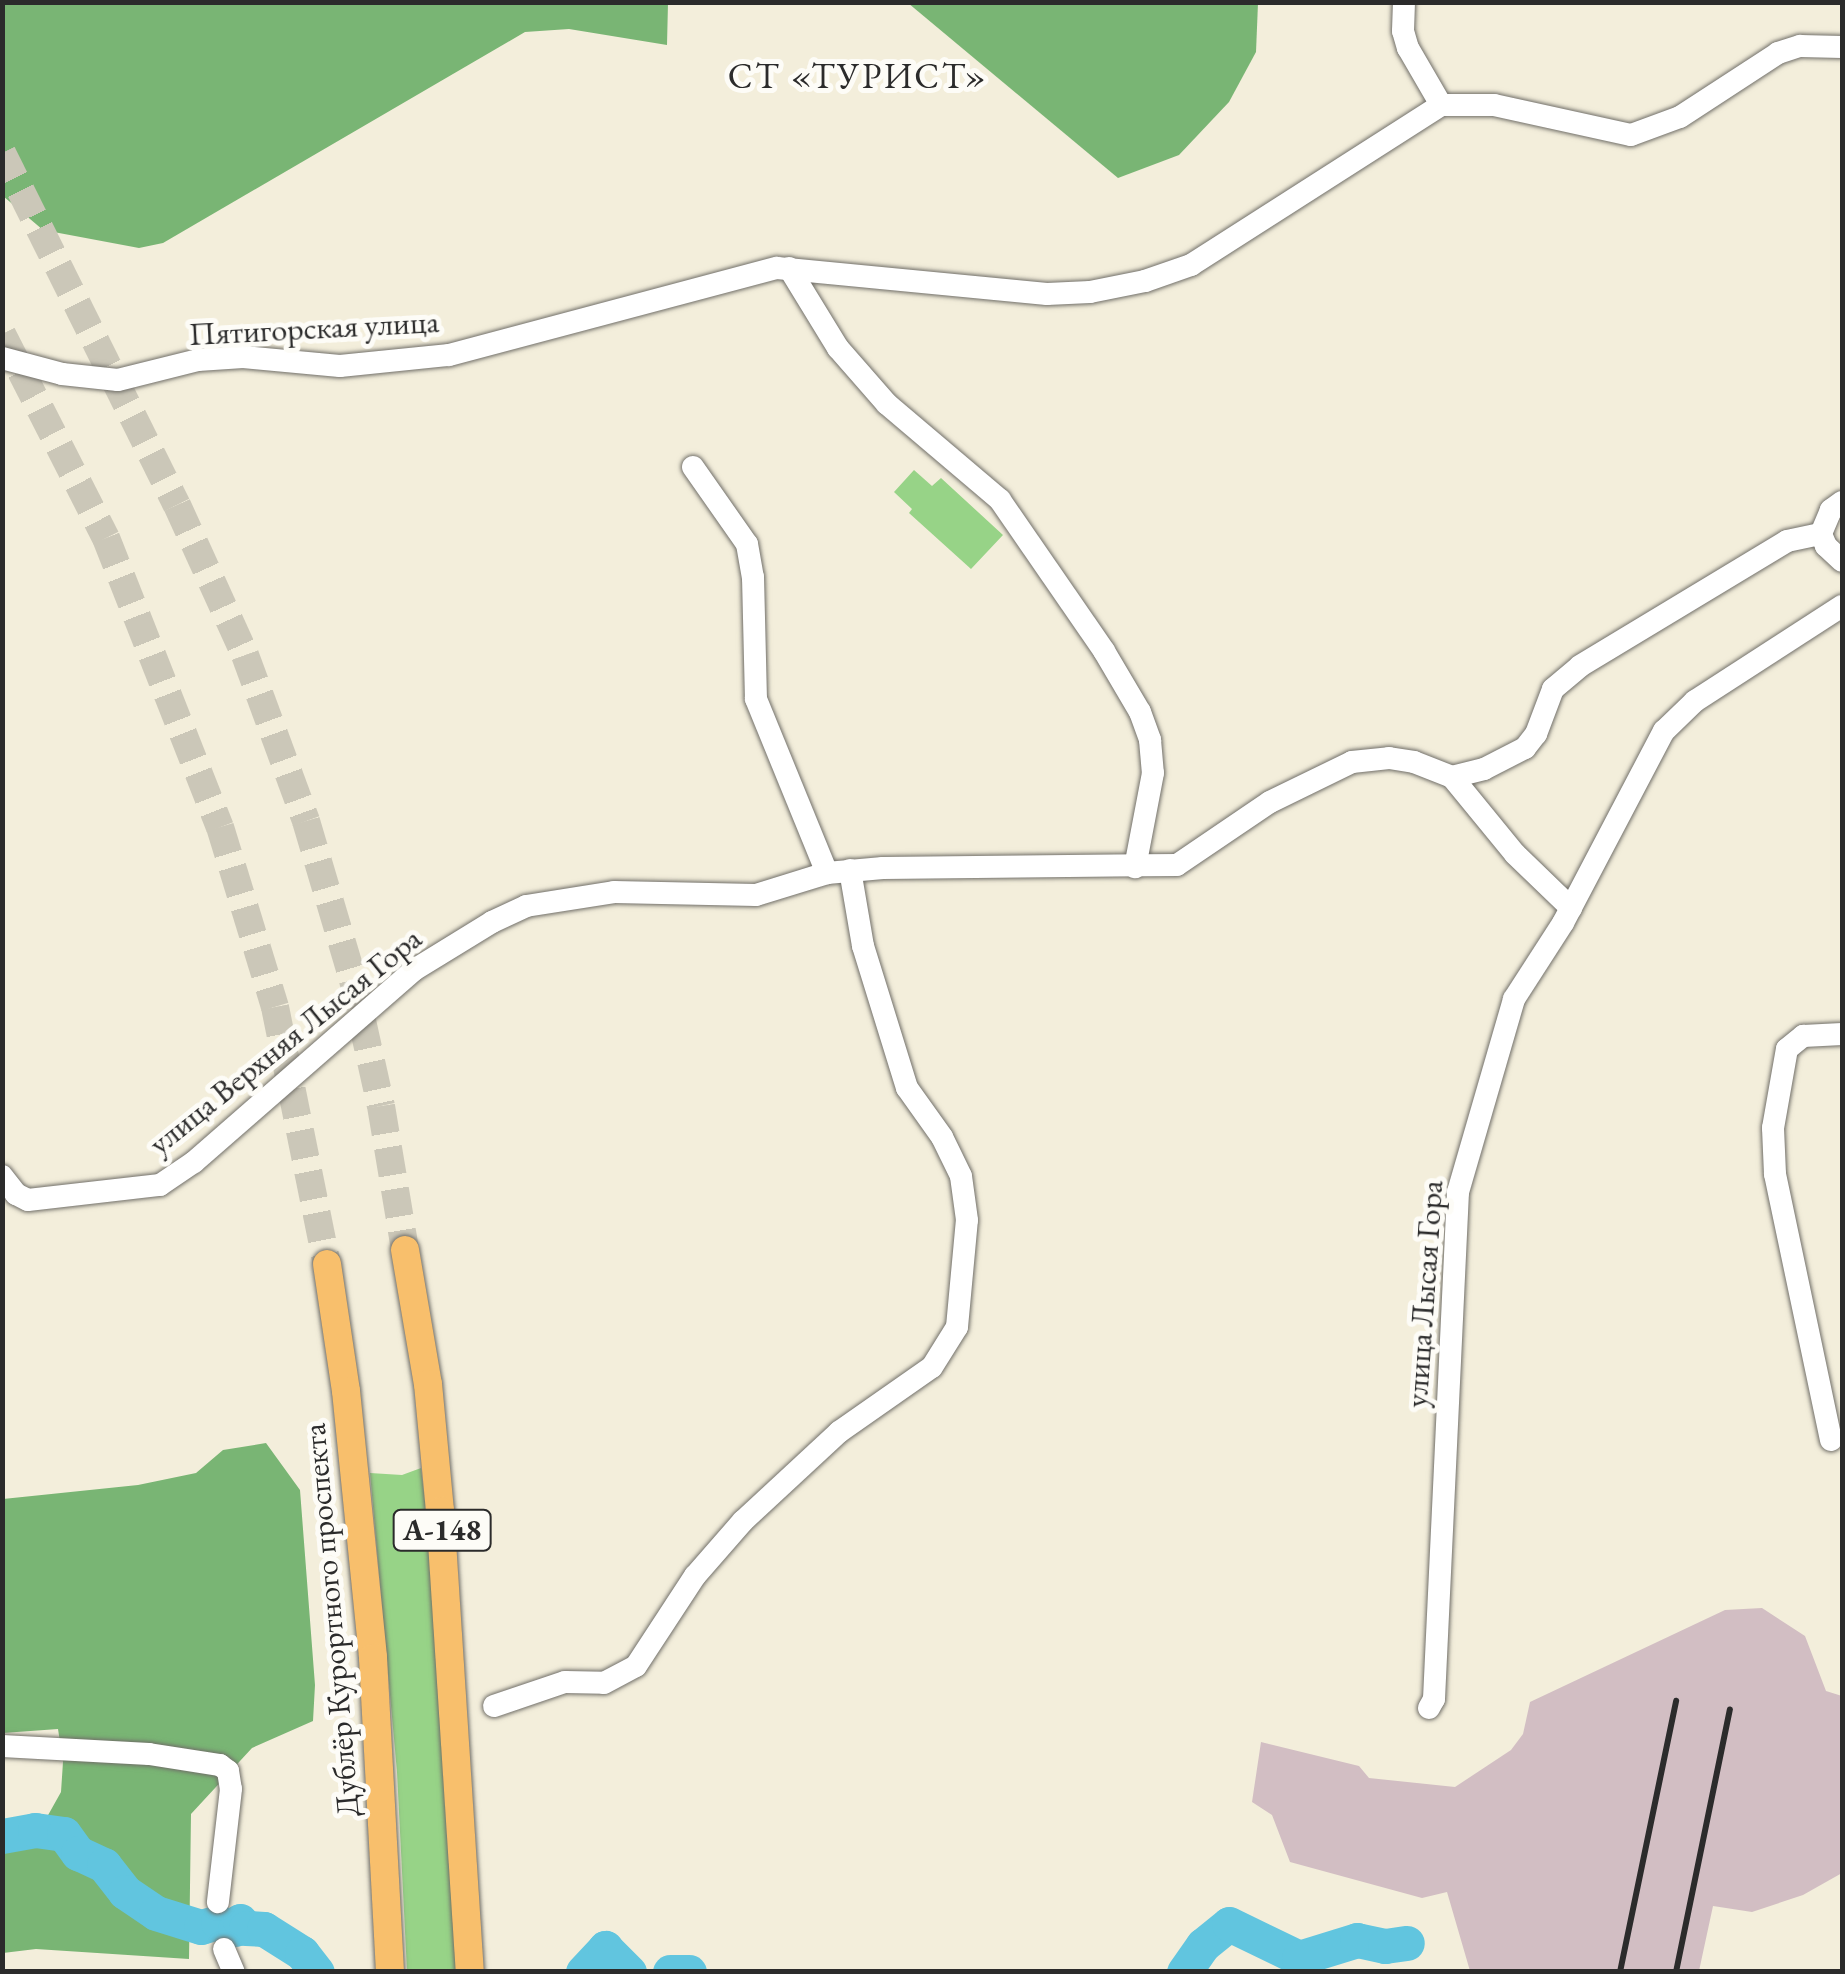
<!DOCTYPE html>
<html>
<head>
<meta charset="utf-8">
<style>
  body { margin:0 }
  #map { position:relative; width:1845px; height:1974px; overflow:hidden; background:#f3eedb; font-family:"EB Garamond",serif }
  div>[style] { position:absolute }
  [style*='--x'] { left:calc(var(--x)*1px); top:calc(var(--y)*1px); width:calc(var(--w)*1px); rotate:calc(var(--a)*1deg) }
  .industrial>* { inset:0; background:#d2bec3 }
  .green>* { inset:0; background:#97d387 }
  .forest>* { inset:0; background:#79b574 }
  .river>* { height:35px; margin:-17.5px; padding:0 17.5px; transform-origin:17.5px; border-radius:17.5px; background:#61c5df }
  .major-tunnel>* { height:28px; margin-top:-14px; transform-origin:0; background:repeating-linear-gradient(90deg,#cbc7b8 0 28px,transparent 0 42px) }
  .roads { filter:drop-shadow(0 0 2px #716f69) drop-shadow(0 0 2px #716f69) }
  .minor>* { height:22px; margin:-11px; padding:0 11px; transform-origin:11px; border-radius:11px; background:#fff }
  .major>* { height:28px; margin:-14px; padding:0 14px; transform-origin:14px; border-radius:14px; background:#f8bf6c }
  .rail>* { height:6px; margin:-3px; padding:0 3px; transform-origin:3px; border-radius:3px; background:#2b2b2b }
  span { translate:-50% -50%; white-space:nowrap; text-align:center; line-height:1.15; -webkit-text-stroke:10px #fdfcf7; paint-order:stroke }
  .shield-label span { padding:2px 8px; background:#fdfcf7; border:2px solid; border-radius:8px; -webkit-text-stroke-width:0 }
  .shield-label { font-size:30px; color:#2b2b2b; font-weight:700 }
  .street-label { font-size:32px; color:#2b2b2b }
  .neighbourhood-label { font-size:35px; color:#2b2b2b; letter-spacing:2.5px }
  .frame { position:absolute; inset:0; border:5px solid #2b2b2b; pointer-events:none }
</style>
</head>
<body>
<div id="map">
  <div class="industrial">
    <div style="clip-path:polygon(1762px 1608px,1805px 1636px,1826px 1691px,1842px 1696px,1842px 1873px,1803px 1895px,1752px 1912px,1713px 1906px,1699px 1971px,1470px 1971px,1447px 1892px,1422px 1898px,1290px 1862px,1272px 1815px,1252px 1802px,1261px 1742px,1359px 1766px,1369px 1778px,1455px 1787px,1511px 1750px,1523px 1734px,1530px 1702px,1725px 1610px)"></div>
  </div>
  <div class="green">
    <div style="clip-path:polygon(914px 470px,932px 486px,941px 478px,1003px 535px,971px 569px,909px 513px,912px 509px,894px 492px)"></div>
    <div style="clip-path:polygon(421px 1468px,432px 1560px,457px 1971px,407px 1971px,397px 1772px,370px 1473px,402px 1475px)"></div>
  </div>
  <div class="forest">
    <div style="clip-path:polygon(3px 2px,668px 3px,667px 45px,569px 29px,525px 32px,163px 243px,139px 248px,43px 230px,3px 196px)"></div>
    <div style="clip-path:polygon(908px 3px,1258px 3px,1256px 52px,1229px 102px,1179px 155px,1118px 178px)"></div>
    <div style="clip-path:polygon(266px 1443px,300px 1490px,315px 1685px,313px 1721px,252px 1748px,191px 1814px,189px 1959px,36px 1949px,3px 1953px,3px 1845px,22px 1837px,47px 1817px,61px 1792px,63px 1762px,58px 1729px,3px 1733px,3px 1499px,138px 1485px,196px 1473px,223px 1450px)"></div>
  </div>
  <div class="river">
    <div style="--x:2;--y:1836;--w:34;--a:-10"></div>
    <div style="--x:35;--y:1830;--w:29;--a:8"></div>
    <div style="--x:64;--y:1834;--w:24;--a:54"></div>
    <div style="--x:78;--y:1853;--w:29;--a:25"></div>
    <div style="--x:104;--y:1865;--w:34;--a:52"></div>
    <div style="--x:125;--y:1892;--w:37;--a:34"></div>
    <div style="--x:156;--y:1913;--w:47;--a:17.3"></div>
    <div style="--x:201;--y:1927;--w:18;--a:-16"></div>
    <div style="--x:218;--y:1922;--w:18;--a:22"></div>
    <div style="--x:235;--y:1929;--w:9;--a:-58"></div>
    <div style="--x:240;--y:1921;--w:9;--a:49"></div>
    <div style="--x:246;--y:1928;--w:18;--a:3"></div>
    <div style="--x:264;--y:1929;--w:45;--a:32.3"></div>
    <div style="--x:302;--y:1953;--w:24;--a:52"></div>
    <div style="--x:583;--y:1972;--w:33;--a:-47"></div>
    <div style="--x:605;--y:1948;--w:34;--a:45"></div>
    <div style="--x:670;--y:1972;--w:19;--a:0"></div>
    <div style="--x:1184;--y:1972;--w:33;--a:-55"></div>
    <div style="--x:1203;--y:1945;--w:33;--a:-39"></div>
    <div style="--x:1229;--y:1924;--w:78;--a:25.9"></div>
    <div style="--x:1299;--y:1958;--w:61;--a:-17.2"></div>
    <div style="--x:1357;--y:1940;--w:29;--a:12"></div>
    <div style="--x:1385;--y:1946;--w:22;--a:-8"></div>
  </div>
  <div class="major-tunnel">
    <div style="--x:2;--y:153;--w:393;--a:63.6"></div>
    <div style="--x:177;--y:505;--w:165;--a:65.6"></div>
    <div style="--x:245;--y:655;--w:177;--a:69.8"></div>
    <div style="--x:306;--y:821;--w:166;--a:73.5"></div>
    <div style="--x:353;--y:980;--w:129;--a:77.5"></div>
    <div style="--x:381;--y:1106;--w:146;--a:80.5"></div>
    <div style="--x:2;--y:334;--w:229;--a:63"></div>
    <div style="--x:106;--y:538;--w:311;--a:68.5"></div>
    <div style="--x:220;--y:827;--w:188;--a:73"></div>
    <div style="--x:275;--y:1007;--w:262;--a:78.6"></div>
  </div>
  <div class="roads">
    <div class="minor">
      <div style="--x:1404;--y:2;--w:29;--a:92"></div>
      <div style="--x:1403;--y:31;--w:18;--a:74"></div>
      <div style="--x:1408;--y:48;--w:66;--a:59.9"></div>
      <div style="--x:789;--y:268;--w:94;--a:58.5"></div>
      <div style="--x:838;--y:348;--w:74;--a:48.8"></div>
      <div style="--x:887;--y:404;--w:148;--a:40.3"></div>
      <div style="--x:1000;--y:500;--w:183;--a:55.4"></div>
      <div style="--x:1104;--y:651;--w:71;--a:59.5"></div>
      <div style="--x:1140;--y:712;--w:30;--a:70"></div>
      <div style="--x:1150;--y:740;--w:33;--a:85"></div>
      <div style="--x:1153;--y:773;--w:96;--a:100.8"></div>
      <div style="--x:2;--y:358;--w:62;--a:14.9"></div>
      <div style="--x:62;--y:374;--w:56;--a:6.1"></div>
      <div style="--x:118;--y:380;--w:82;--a:-14"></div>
      <div style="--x:198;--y:360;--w:45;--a:-3.8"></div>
      <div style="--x:243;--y:357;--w:97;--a:5.3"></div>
      <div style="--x:340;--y:366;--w:110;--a:-5.8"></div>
      <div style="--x:449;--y:355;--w:339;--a:-14.9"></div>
      <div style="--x:777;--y:268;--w:271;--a:5.5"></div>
      <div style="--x:1047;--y:294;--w:43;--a:-2.7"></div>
      <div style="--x:1090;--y:292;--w:56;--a:-11.3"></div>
      <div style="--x:1145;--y:281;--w:49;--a:-19.2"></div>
      <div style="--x:1191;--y:265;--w:297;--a:-32.6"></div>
      <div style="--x:1441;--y:105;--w:53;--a:0"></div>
      <div style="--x:1494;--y:105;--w:140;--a:12.4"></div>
      <div style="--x:1631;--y:135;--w:52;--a:-20.2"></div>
      <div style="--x:1680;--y:117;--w:117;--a:-33.1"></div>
      <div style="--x:1778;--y:53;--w:23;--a:-18"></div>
      <div style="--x:1800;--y:46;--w:42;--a:1.4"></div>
      <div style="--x:693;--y:467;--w:94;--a:55"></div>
      <div style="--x:747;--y:544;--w:34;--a:80"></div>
      <div style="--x:753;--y:577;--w:122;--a:88.6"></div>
      <div style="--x:756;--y:699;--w:188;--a:67.8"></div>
      <div style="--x:1842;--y:502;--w:14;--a:144"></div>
      <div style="--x:1831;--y:510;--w:26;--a:113"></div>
      <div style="--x:1821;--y:534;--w:13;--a:67"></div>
      <div style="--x:1826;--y:546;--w:22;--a:43"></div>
      <div style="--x:1452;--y:777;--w:99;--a:50.7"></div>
      <div style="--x:1515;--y:854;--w:78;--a:44"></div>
      <div style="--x:2;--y:1176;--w:23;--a:52"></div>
      <div style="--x:16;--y:1194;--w:13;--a:27"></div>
      <div style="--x:28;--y:1200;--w:133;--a:-6.5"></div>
      <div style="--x:160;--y:1185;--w:41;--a:-34.1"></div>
      <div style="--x:194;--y:1162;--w:292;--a:-41.1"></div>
      <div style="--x:414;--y:970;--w:92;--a:-31.6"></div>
      <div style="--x:492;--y:922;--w:38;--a:-25"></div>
      <div style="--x:526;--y:906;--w:89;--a:-9"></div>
      <div style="--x:614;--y:892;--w:142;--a:1.2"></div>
      <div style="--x:756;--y:895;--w:74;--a:-17.2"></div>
      <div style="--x:827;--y:873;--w:56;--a:-5.1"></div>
      <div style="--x:883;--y:868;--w:294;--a:-0.6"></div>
      <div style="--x:1177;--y:865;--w:112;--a:-34.1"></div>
      <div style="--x:1270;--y:802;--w:91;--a:-26"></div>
      <div style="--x:1352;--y:762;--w:37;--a:-6"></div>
      <div style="--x:1389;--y:758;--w:25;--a:9"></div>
      <div style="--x:1414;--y:762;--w:41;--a:21.5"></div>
      <div style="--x:1452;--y:777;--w:33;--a:-14"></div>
      <div style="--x:1484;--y:769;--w:46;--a:-27.1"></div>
      <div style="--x:1525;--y:748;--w:18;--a:-52"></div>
      <div style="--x:1536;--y:734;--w:48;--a:-69.3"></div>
      <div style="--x:1553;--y:689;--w:35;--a:-40"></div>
      <div style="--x:1580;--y:666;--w:242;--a:-31.1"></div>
      <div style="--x:1787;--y:541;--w:35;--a:-12"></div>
      <div style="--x:1831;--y:1440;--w:272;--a:-101.9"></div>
      <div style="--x:1775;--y:1174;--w:46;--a:-92.5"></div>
      <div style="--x:1773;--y:1128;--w:80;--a:-80"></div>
      <div style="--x:1787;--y:1049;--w:21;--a:-39"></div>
      <div style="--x:1803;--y:1036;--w:39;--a:-3"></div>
      <div style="--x:494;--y:1706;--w:75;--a:-18.7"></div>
      <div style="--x:565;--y:1682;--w:39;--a:1"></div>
      <div style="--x:604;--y:1683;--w:36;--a:-28"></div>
      <div style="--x:636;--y:1666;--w:108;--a:-56.8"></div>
      <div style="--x:695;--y:1576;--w:73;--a:-48.9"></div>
      <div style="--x:743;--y:1521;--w:131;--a:-42.8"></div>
      <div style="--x:839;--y:1432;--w:113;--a:-35"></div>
      <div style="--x:932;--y:1367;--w:47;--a:-58"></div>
      <div style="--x:957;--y:1327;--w:107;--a:-84.7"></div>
      <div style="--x:967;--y:1220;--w:44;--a:-97.8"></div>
      <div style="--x:961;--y:1176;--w:43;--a:-116"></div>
      <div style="--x:942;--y:1137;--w:60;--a:-125.5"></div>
      <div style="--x:907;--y:1088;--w:149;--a:-107.2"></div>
      <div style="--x:863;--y:946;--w:77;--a:-99.7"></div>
      <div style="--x:1429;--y:1708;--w:10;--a:-61"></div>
      <div style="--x:1434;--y:1699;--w:508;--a:-87.29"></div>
      <div style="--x:1458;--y:1192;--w:201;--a:-73.8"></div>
      <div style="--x:1514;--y:999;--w:90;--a:-57.2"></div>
      <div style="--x:1563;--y:923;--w:217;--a:-62.3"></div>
      <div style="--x:1664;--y:731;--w:43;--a:-44.1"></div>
      <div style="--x:1695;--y:701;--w:175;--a:-32.9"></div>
      <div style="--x:2;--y:1746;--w:147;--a:3.1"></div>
      <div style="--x:149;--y:1754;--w:72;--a:8.8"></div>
      <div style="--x:220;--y:1765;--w:10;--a:37"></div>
      <div style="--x:228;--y:1771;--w:18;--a:81"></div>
      <div style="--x:231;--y:1789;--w:114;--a:96.6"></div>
      <div style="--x:224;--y:1949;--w:25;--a:67"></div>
    </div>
    <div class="major">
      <div style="--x:405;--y:1250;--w:136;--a:80.3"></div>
      <div style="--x:428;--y:1384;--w:128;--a:84.6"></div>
      <div style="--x:440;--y:1511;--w:462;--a:86.3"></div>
      <div style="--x:327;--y:1264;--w:128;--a:81.5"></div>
      <div style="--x:346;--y:1391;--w:268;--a:84.2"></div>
      <div style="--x:373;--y:1658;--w:314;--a:86.9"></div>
    </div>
  </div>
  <div class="rail">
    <div style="--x:1620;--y:1972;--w:277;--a:-78.3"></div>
    <div style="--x:1676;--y:1972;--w:268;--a:-78.4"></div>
  </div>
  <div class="shield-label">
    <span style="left:442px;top:1530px">А-148</span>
  </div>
  <div class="street-label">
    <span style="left:314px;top:328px;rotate:-3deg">Пятигорская улица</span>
    <span style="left:285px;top:1041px;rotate:-39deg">улица Верхняя Лысая Гора</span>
    <span style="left:1424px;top:1294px;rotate:-86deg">улица Лысая Гора</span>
    <span style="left:331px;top:1620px;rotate:-95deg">Дублёр Курортного проспекта</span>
  </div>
  <div class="neighbourhood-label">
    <span style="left:858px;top:76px">СТ «ТУРИСТ»</span>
  </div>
  <div class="frame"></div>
</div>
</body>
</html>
